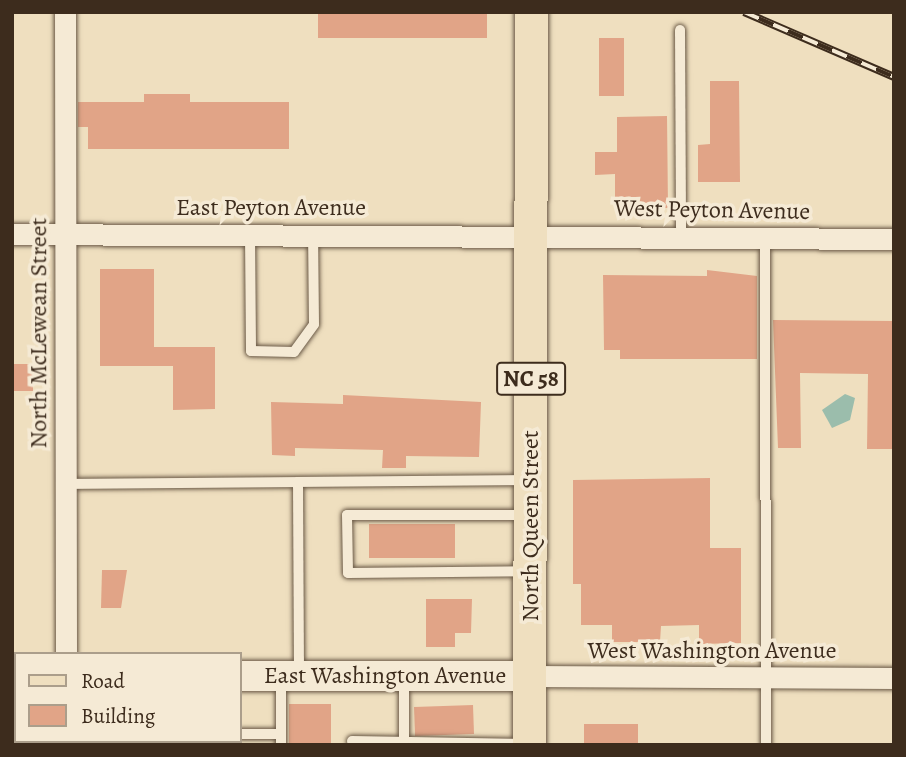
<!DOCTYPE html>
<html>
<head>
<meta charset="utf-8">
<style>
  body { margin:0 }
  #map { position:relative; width:906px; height:757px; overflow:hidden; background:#efdfbf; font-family:Alegreya,serif }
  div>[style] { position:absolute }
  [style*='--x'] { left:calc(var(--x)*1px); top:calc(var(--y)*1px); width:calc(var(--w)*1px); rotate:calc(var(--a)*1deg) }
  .water>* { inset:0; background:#9bbdac }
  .building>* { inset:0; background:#e1a487; transform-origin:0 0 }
  .roads { filter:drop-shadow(0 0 2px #6a5946) drop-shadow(0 0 2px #6a5946) }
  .lane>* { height:10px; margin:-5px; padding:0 5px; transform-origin:5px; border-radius:5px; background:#f5ead5 }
  .street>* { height:21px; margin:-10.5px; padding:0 10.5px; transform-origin:10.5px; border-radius:10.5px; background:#f5ead5 }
  .secondary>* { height:30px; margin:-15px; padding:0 15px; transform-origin:15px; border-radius:15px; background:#f5ead5 }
  .primary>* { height:33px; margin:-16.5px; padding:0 16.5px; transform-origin:16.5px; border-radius:16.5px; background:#efdfbf }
  .rail>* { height:8px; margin-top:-4px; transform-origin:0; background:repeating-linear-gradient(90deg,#f5ead5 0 16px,#3d2c1d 0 32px); box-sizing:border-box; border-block:2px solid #3d2c1d }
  span { translate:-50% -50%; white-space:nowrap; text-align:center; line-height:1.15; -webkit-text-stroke:7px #f5ead5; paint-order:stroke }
  .shield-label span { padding:2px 5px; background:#f5ead5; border:2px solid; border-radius:5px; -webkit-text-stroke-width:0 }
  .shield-label { font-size:23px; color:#3d2c1d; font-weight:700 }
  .street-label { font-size:24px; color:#3d2c1d }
  .frame { position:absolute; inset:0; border:14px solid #3d2c1d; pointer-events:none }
  .legend { position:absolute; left:14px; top:652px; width:228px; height:91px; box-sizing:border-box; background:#f5ead5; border:2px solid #ab9e8b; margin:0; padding:9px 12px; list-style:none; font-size:21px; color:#3d2c1d }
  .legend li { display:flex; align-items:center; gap:14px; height:35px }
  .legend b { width:35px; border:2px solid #ab9e8b }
</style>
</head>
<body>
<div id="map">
  <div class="water">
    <div style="clip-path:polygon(845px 394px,855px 398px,850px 420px,832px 428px,822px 410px)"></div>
  </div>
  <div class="building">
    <div style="left:318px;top:12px;width:169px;height:26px"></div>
    <div style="left:599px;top:38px;width:25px;height:58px"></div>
    <div style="clip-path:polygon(710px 81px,739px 81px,740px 182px,698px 182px,698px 145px,710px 144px)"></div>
    <div style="clip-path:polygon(144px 94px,190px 94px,190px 102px,289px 102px,289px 149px,88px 149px,88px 127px,78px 127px,78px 102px,144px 102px)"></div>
    <div style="clip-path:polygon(667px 116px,668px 208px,615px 208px,615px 174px,595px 175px,595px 152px,617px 152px,617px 117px)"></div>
    <div style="clip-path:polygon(100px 269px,154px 269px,154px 347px,215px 347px,215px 409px,173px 410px,173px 366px,100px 366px)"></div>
    <div style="clip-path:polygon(707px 270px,757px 276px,757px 359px,620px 359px,620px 350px,604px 350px,603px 275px,707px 276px)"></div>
    <div style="clip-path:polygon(773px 320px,894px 321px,894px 449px,867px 449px,868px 374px,800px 373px,801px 448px,778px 448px)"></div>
    <div style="left:33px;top:364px;width:27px;height:21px;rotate:90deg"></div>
    <div style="clip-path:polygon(343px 395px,481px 402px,479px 457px,406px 456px,406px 468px,382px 468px,383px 450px,295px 448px,295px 456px,272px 455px,271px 402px,343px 404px)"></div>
    <div style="clip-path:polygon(710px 478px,710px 548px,741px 548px,741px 643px,699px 644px,699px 625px,661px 626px,660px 642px,612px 642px,612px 625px,581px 625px,581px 584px,573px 584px,573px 480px)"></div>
    <div style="left:369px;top:524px;width:86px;height:34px"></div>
    <div style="clip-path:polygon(102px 570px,127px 570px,121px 608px,101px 608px)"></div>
    <div style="clip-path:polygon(426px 599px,472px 599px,471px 633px,455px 633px,455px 647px,426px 647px)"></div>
    <div style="left:289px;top:704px;width:42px;height:41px"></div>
    <div style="left:473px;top:705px;width:29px;height:59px;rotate:88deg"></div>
    <div style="left:584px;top:724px;width:54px;height:21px"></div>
  </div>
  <div class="roads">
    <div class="lane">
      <div style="--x:680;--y:30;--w:205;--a:89.7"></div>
      <div style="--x:250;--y:234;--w:117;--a:89.5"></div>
      <div style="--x:251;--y:351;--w:43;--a:1.3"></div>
      <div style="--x:294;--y:352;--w:34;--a:-54"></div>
      <div style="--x:314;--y:324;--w:89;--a:-90.6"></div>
      <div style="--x:765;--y:236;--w:509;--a:89.89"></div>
      <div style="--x:65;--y:484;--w:233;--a:-0.5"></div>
      <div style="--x:524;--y:515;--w:177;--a:180"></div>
      <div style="--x:347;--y:515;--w:58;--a:89"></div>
      <div style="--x:348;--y:573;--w:179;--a:-0.6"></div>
      <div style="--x:299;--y:673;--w:191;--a:-90.3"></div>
      <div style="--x:298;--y:482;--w:227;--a:-0.5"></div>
      <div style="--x:240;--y:734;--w:41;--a:0"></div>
      <div style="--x:128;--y:741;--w:4;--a:90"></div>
      <div style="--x:352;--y:741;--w:174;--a:1"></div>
      <div style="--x:404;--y:742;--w:63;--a:-90"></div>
      <div style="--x:281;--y:745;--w:67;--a:-90"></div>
    </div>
    <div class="street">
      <div style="--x:65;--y:12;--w:642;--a:89.91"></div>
      <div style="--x:12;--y:234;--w:882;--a:0.32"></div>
      <div style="--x:530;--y:676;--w:364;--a:0.3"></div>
      <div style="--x:65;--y:745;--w:4;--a:-90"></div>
    </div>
    <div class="secondary">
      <div style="--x:240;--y:676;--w:290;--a:0"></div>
      <div style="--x:12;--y:677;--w:4;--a:0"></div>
    </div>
    <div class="primary">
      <div style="--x:529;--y:745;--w:733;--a:-89.84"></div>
    </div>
  </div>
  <div class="rail">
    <div style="--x:744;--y:12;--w:163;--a:23.4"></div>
  </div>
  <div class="shield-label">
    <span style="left:531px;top:379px">NC 58</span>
  </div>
  <div class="street-label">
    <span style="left:271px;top:208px">East Peyton Avenue</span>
    <span style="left:712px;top:210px;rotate:1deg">West Peyton Avenue</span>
    <span style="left:39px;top:333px;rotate:-90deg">North McLewean Street</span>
    <span style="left:531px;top:526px;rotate:-90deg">North Queen Street</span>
    <span style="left:712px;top:651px">West Washington Avenue</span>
    <span style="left:385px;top:676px">East Washington Avenue</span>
  </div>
  <div class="frame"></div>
  <ul class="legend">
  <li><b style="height:9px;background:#efdfbf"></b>Road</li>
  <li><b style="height:19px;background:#e1a487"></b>Building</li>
  </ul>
</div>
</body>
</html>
